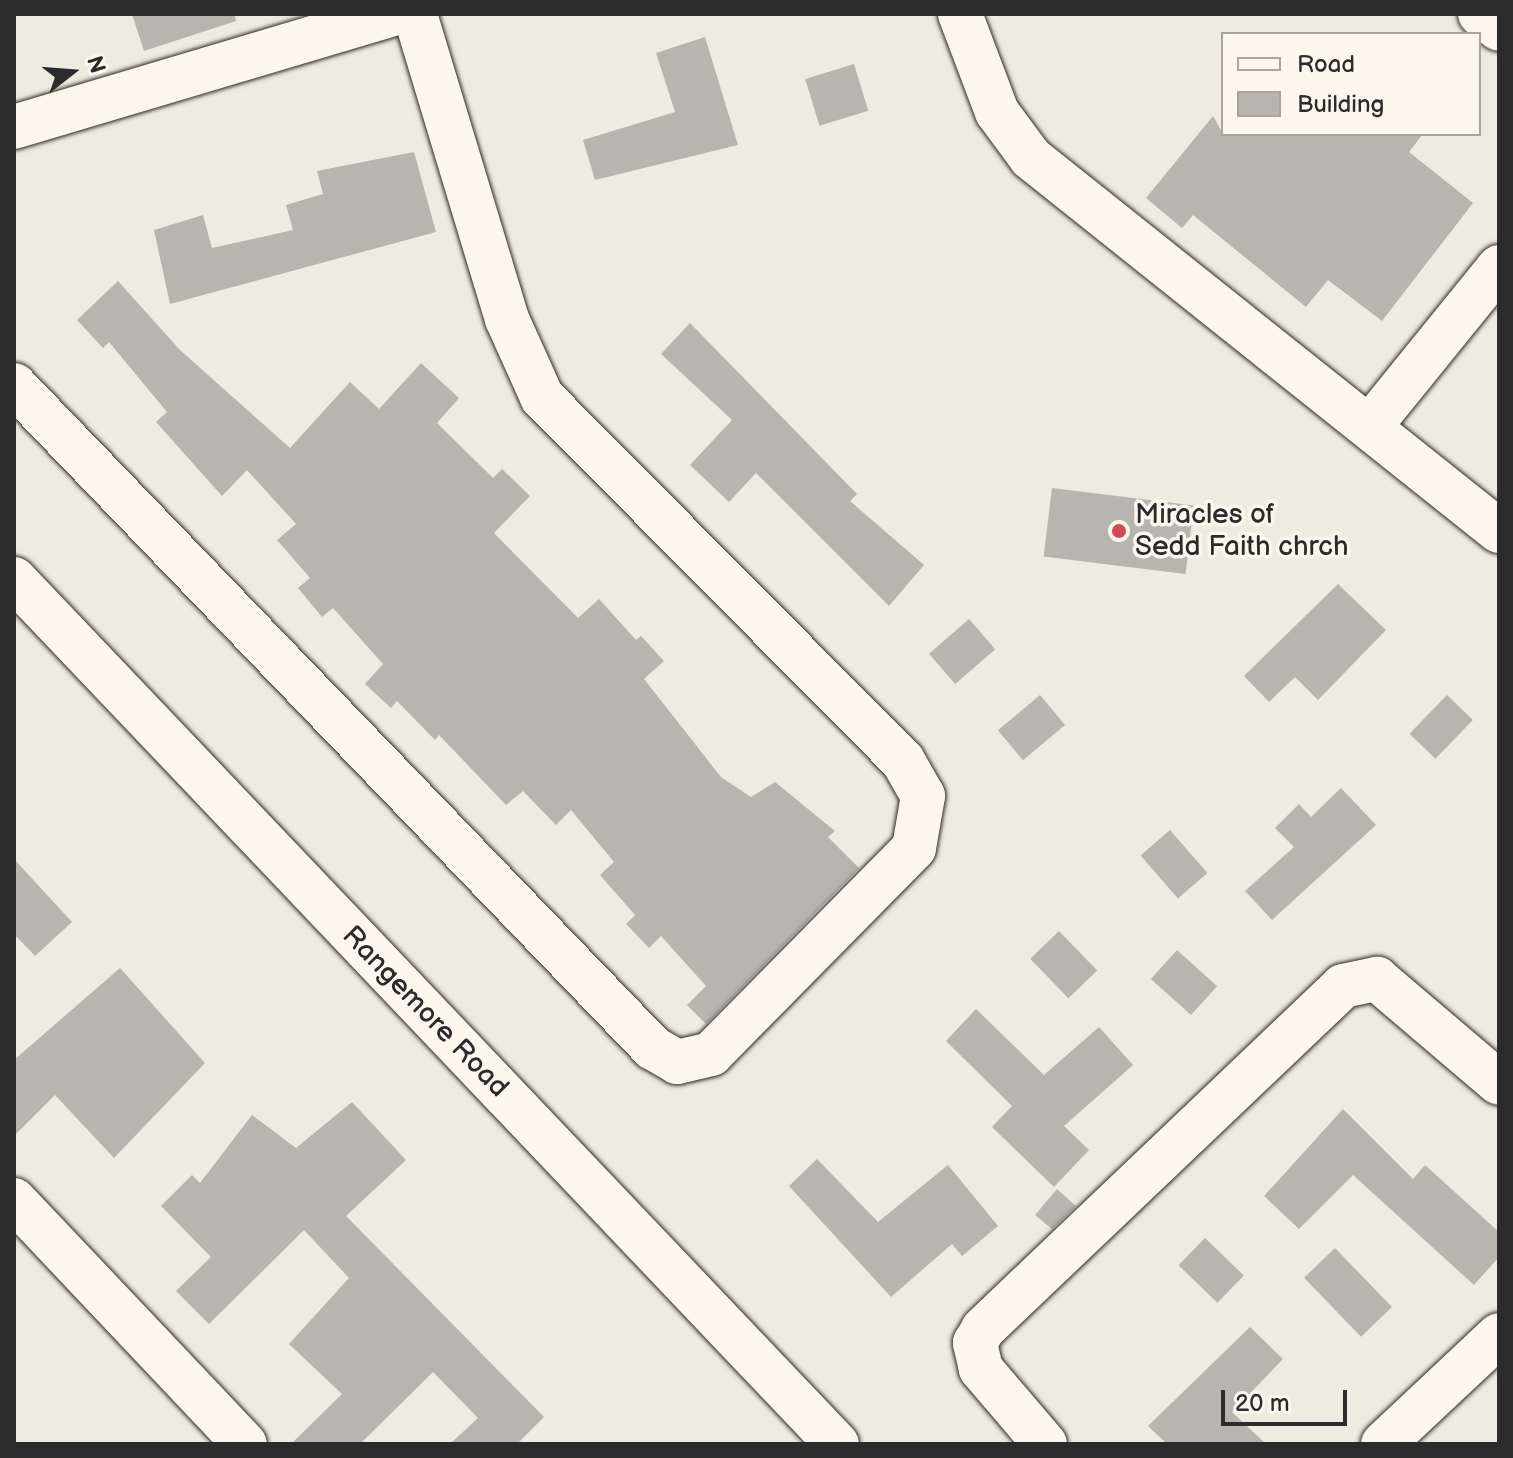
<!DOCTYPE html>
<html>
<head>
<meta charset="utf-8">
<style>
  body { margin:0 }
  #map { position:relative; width:1513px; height:1458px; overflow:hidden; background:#eeebe0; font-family:"Balsamiq Sans",sans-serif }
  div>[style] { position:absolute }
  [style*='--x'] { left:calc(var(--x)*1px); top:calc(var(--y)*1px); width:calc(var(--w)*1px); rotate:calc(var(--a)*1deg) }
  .building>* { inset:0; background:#b8b5ae; transform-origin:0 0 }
  .roads { filter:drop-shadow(0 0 2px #2b2b2b) drop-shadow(0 0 2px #2b2b2b) }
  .minor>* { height:44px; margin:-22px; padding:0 22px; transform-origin:22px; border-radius:22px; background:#fbf7ec }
  .tertiary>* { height:44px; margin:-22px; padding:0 22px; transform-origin:22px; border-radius:22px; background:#fbf7ec }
  .dots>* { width:22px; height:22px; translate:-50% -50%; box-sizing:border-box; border:4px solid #fbf7ec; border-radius:50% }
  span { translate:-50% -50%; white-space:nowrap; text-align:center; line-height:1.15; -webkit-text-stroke:7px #fbf7ec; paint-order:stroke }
  .poi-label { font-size:28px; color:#2b2b2b }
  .left { translate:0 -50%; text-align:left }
  .street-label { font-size:28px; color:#2b2b2b }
  .frame { position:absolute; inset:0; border:16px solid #2b2b2b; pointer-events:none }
  .legend { position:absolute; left:1221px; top:32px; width:260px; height:104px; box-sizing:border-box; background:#fbf7ec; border:2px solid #a8a59f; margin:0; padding:10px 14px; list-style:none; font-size:24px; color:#2b2b2b }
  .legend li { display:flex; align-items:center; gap:16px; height:40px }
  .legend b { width:40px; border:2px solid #a8a59f }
  .north { position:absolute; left:32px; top:32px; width:80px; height:80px; -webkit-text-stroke:6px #fbf7ec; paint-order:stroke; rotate:73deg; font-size:22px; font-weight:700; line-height:32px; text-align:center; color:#2b2b2b }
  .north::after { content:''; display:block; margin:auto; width:28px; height:36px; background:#2b2b2b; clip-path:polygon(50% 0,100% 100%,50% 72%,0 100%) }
  .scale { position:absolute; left:1221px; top:1390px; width:126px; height:36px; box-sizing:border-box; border:4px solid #2b2b2b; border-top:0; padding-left:10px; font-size:24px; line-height:28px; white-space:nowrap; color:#2b2b2b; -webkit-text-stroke:6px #fbf7ec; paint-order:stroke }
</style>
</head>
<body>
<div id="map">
  <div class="building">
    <div style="clip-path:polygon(132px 14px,235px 14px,236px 21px,144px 51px)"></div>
    <div style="clip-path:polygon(705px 37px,738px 145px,595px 180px,583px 140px,675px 112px,656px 53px)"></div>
    <div style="left:854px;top:64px;width:49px;height:51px;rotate:73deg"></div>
    <div style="clip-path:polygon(1213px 116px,1223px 134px,1423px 134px,1409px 152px,1473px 203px,1382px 321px,1328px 280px,1306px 307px,1193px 215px,1182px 228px,1146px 198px)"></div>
    <div style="clip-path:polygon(414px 152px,436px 232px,170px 304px,154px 230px,203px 215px,212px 248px,293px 230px,286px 205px,323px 194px,317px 171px)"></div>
    <div style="clip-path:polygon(118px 281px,180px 350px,290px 448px,350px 382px,379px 409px,421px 363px,459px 398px,437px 423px,493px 478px,502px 469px,530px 496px,494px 533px,578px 618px,599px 599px,636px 640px,641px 636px,664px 661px,644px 679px,721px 777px,751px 797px,775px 782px,835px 831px,828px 837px,859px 868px,706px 1024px,687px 1005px,706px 986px,661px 936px,649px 948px,626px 924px,635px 915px,600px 875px,614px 862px,571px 810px,556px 825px,523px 791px,506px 805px,439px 735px,435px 740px,397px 701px,391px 708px,365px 684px,383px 664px,333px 608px,322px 617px,298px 588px,310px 578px,277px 540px,296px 524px,247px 470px,222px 496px,156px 422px,167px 412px,109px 342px,103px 348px,77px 320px)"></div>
    <div style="clip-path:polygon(690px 323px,857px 494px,850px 501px,924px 565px,889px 606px,756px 473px,729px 502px,690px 465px,732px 420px,661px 354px)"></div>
    <div style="left:1052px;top:488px;width:143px;height:69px;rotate:7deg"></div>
    <div style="clip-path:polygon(1338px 584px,1386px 630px,1318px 700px,1295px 677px,1269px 702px,1244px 676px)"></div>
    <div style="left:969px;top:619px;width:40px;height:53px;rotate:49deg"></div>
    <div style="left:1040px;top:695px;width:39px;height:55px;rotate:50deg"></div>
    <div style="left:1447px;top:695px;width:36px;height:54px;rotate:44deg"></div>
    <div style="clip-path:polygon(1341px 788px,1376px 825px,1272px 920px,1245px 891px,1294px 847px,1275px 828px,1299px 804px,1311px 817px)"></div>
    <div style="left:1170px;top:830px;width:57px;height:39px;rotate:49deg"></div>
    <div style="clip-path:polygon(14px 859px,72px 922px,35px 956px,14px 934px)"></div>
    <div style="left:1059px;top:931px;width:55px;height:40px;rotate:46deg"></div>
    <div style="left:1177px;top:950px;width:54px;height:39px;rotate:42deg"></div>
    <div style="clip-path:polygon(120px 968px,205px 1063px,114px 1158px,55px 1095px,14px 1136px,14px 1060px)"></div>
    <div style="clip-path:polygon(976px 1009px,1044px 1075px,1099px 1027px,1133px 1065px,1064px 1126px,1089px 1150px,1054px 1187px,992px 1127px,1012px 1106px,946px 1041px)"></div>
    <div style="clip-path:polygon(352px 1102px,406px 1160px,346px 1216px,544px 1417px,517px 1444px,450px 1444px,478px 1418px,433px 1372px,360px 1444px,291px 1444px,342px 1394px,289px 1344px,349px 1278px,304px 1230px,209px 1324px,176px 1291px,211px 1257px,161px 1206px,192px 1175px,200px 1183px,252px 1115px,296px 1148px)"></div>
    <div style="clip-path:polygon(1343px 1109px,1413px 1179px,1425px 1165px,1499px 1232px,1499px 1257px,1474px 1285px,1353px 1175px,1299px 1229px,1264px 1196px)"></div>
    <div style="clip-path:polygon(817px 1159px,878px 1222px,948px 1165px,998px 1226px,962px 1256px,952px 1244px,891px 1297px,789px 1186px)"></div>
    <div style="clip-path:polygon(1057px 1189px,1076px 1206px,1052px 1229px,1035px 1215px)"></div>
    <div style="left:1205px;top:1238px;width:54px;height:38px;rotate:44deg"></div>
    <div style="left:1335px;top:1248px;width:82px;height:43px;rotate:46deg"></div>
    <div style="clip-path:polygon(1250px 1327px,1283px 1359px,1232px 1412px,1266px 1444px,1167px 1444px,1148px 1426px)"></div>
  </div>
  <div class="roads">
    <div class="minor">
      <div style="--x:960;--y:14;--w:105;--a:69.3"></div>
      <div style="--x:997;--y:112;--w:57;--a:53.5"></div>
      <div style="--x:1031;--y:158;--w:598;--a:38.56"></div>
      <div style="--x:1480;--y:14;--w:24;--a:38"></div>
      <div style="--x:14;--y:127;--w:396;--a:-16.6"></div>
      <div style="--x:14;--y:385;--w:921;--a:46.06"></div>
      <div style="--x:653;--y:1048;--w:28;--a:30"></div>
      <div style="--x:677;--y:1062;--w:35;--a:-13"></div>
      <div style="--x:711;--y:1054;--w:289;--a:-45.4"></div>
      <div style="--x:914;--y:848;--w:53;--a:-80.2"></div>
      <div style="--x:923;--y:796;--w:40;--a:-119.7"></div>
      <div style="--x:903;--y:761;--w:513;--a:-134.76"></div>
      <div style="--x:542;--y:397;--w:85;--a:-114.2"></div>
      <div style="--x:507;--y:319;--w:319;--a:-106.8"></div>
      <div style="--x:1371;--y:425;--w:203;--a:-51"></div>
      <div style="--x:14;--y:1200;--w:336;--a:46.6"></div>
      <div style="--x:1045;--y:1444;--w:99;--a:-130.5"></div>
      <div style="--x:981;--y:1369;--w:27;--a:-103"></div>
      <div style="--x:975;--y:1343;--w:16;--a:-60"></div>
      <div style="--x:983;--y:1329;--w:497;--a:-43.6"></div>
      <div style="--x:1343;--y:986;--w:35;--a:-12"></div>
      <div style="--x:1377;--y:979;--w:160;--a:40.4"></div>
      <div style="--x:1383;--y:1444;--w:159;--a:-43.2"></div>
    </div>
    <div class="tertiary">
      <div style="--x:14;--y:579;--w:1194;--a:46.43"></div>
    </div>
  </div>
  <div class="dots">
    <div style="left:1119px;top:531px;background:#d1495b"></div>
  </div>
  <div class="poi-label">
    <span class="left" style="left:1135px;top:531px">Miracles of<br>Sedd Faith chrch</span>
  </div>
  <div class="street-label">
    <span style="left:425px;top:1012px;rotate:46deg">Rangemore Road</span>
  </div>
  <div class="frame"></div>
  <ul class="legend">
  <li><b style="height:10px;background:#fbf7ec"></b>Road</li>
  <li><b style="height:22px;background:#b8b5ae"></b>Building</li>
  </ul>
  <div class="north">N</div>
  <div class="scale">20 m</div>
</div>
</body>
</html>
